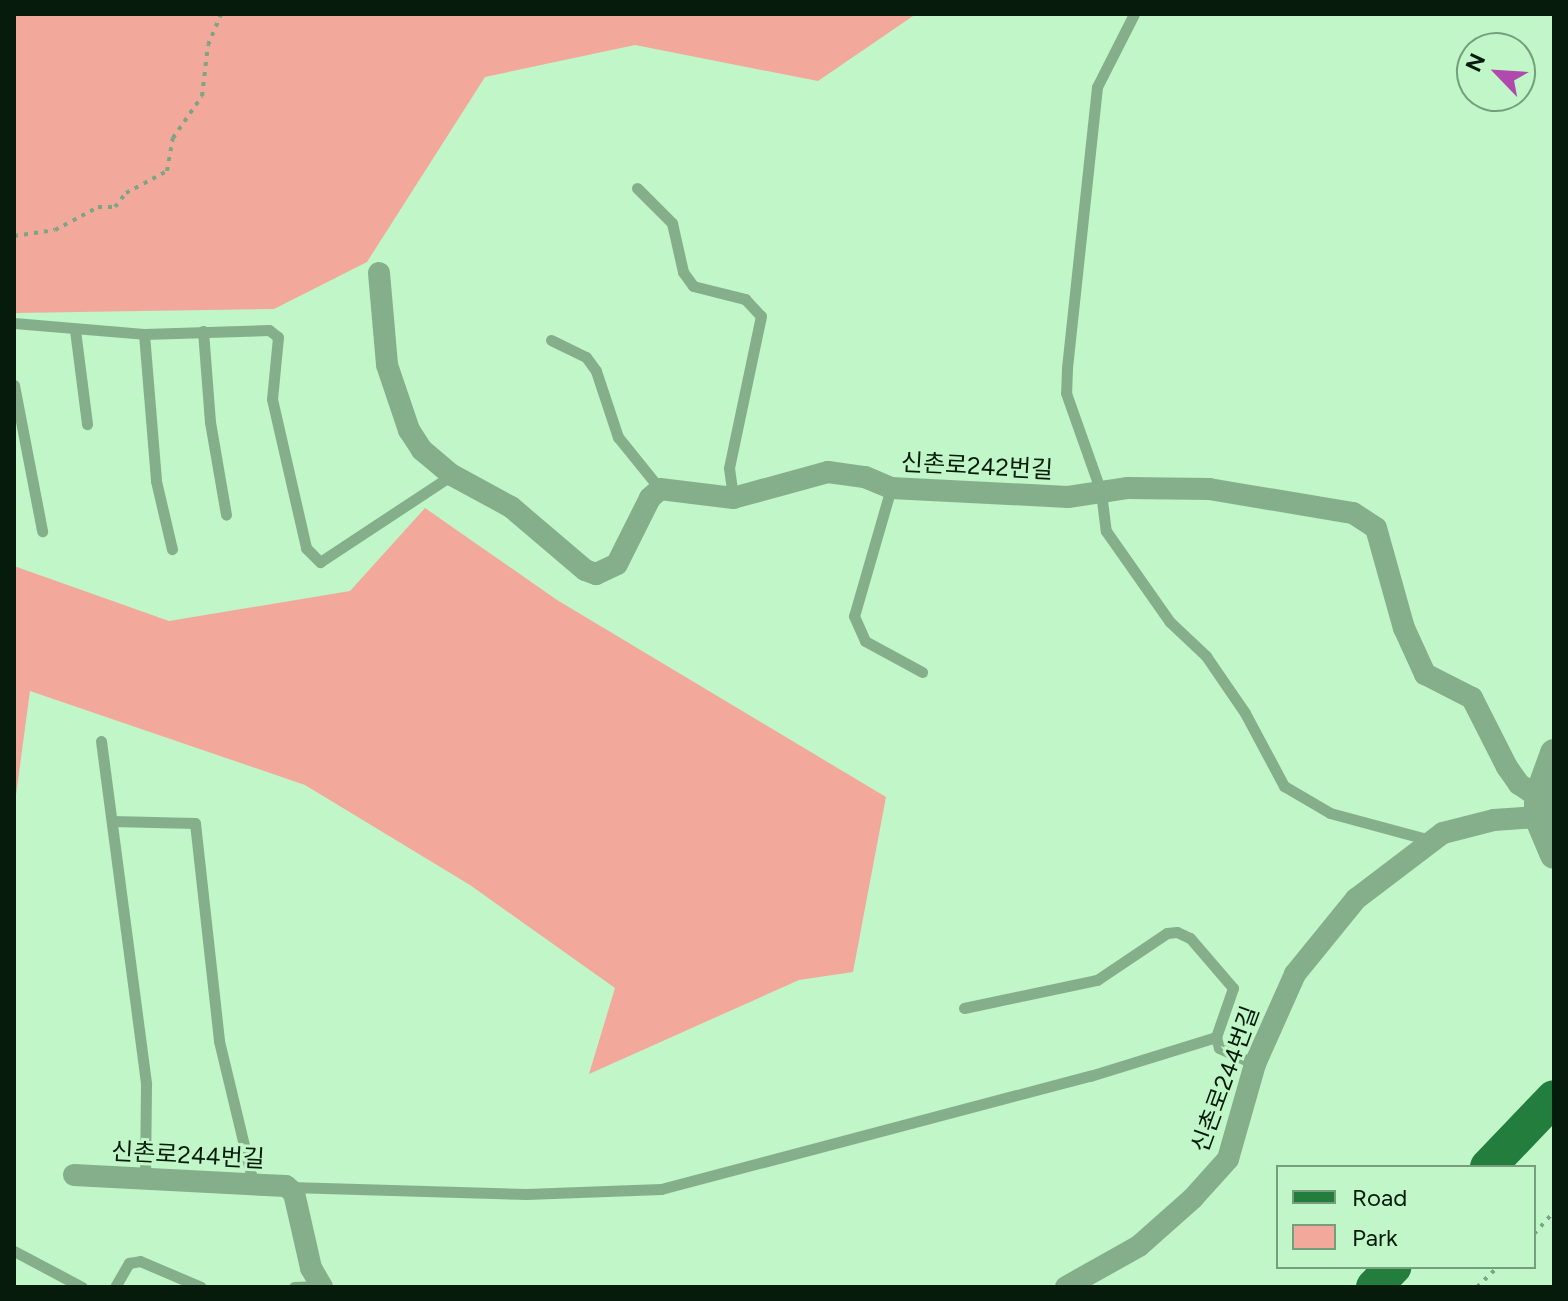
<!DOCTYPE html>
<html>
<head>
<meta charset="utf-8">
<style>
  body { margin:0 }
  #map { position:relative; width:1568px; height:1301px; overflow:hidden; background:#c0f6c8; font-family:Figtree,"Noto Sans KR",sans-serif }
  div>[style] { position:absolute }
  [style*='--x'] { left:calc(var(--x)*1px); top:calc(var(--y)*1px); width:calc(var(--w)*1px); rotate:calc(var(--a)*1deg) }
  .green>* { inset:0; background:#f3a89c }
  .path>* { height:4px; margin-top:-2px; transform-origin:0; background:repeating-linear-gradient(90deg,#7ca683 0 4px,transparent 0 10px) }
  .service>* { height:11px; margin:-5.5px; padding:0 5.5px; transform-origin:5.5px; border-radius:5.5px; background:#85af8b }
  .minor>* { height:22px; margin:-11px; padding:0 11px; transform-origin:11px; border-radius:11px; background:#85af8b }
  .tertiary>* { height:28px; margin:-14px; padding:0 14px; transform-origin:14px; border-radius:14px; background:#85af8b }
  .primary>* { height:36px; margin:-18px; padding:0 18px; transform-origin:18px; border-radius:18px; background:#237e3d }
  span { translate:-50% -50%; white-space:nowrap; text-align:center; line-height:1.15; -webkit-text-stroke:6px #c0f6c8; paint-order:stroke }
  .street-label { font-size:24px; color:#061b0b }
  .frame { position:absolute; inset:0; border:16px solid #061b0b; pointer-events:none }
  .legend { position:absolute; left:1276px; top:1165px; width:260px; height:104px; box-sizing:border-box; background:#c0f6c8; border:2px solid #769e7c; margin:0; padding:10px 14px; list-style:none; font-size:24px; color:#061b0b }
  .legend li { display:flex; align-items:center; gap:16px; height:40px }
  .legend b { width:40px; border:2px solid #769e7c }
  .north { position:absolute; left:1456px; top:32px; width:80px; height:80px; box-sizing:border-box; background:#c0f6c8; border:2px solid #769e7c; border-radius:50%; rotate:295deg; font-size:22px; font-weight:700; line-height:32px; text-align:center; color:#061b0b }
  .north::after { content:''; display:block; margin:auto; width:28px; height:36px; background:#b14aae; clip-path:polygon(50% 0,100% 100%,50% 72%,0 100%) }
</style>
</head>
<body>
<div id="map">
  <div class="green">
    <div style="clip-path:polygon(14px 14px,916px 14px,818px 81px,635px 45px,485px 77px,367px 262px,274px 309px,14px 313px)"></div>
    <div style="clip-path:polygon(425px 508px,557px 600px,886px 797px,853px 972px,799px 980px,589px 1074px,615px 988px,470px 885px,305px 785px,30px 691px,14px 810px,14px 566px,169px 621px,350px 591px)"></div>
  </div>
  <div class="path">
    <div style="--x:14;--y:236;--w:41;--a:-8.3"></div>
    <div style="--x:55;--y:230;--w:49;--a:-28.1"></div>
    <div style="--x:98;--y:207;--w:17;--a:0"></div>
    <div style="--x:115;--y:207;--w:18;--a:-52"></div>
    <div style="--x:126;--y:193;--w:47;--a:-28.2"></div>
    <div style="--x:167;--y:171;--w:34;--a:-80"></div>
    <div style="--x:173;--y:138;--w:51;--a:-55.4"></div>
    <div style="--x:202;--y:96;--w:51;--a:-83.3"></div>
    <div style="--x:208;--y:45;--w:34;--a:-67"></div>
    <div style="--x:1534;--y:1234;--w:30;--a:-48"></div>
    <div style="--x:1477;--y:1287;--w:29;--a:-44"></div>
  </div>
  <div class="service">
    <div style="--x:1134;--y:14;--w:82;--a:116.9"></div>
    <div style="--x:1097;--y:87;--w:283;--a:96.1"></div>
    <div style="--x:1067;--y:368;--w:25;--a:92"></div>
    <div style="--x:1066;--y:393;--w:105;--a:70.5"></div>
    <div style="--x:1101;--y:492;--w:39;--a:83"></div>
    <div style="--x:1106;--y:531;--w:111;--a:54.9"></div>
    <div style="--x:1170;--y:622;--w:50;--a:43.4"></div>
    <div style="--x:1206;--y:656;--w:69;--a:55.6"></div>
    <div style="--x:1245;--y:713;--w:83;--a:61.9"></div>
    <div style="--x:1284;--y:786;--w:53;--a:30.4"></div>
    <div style="--x:1330;--y:813;--w:104;--a:15.1"></div>
    <div style="--x:637;--y:188;--w:49;--a:45"></div>
    <div style="--x:672;--y:223;--w:50;--a:77.3"></div>
    <div style="--x:683;--y:272;--w:17;--a:54"></div>
    <div style="--x:693;--y:286;--w:54;--a:14"></div>
    <div style="--x:745;--y:299;--w:23;--a:47"></div>
    <div style="--x:761;--y:316;--w:155;--a:101.9"></div>
    <div style="--x:729;--y:468;--w:30;--a:82"></div>
    <div style="--x:14;--y:323;--w:130;--a:4.8"></div>
    <div style="--x:144;--y:334;--w:125;--a:-1.8"></div>
    <div style="--x:269;--y:330;--w:11;--a:38"></div>
    <div style="--x:278;--y:337;--w:62;--a:95.5"></div>
    <div style="--x:272;--y:399;--w:153;--a:77.1"></div>
    <div style="--x:306;--y:548;--w:20;--a:45"></div>
    <div style="--x:320;--y:562;--w:158;--a:-33.4"></div>
    <div style="--x:75;--y:330;--w:95;--a:82.7"></div>
    <div style="--x:203;--y:331;--w:91;--a:85.6"></div>
    <div style="--x:210;--y:422;--w:94;--a:80.2"></div>
    <div style="--x:144;--y:334;--w:147;--a:85.3"></div>
    <div style="--x:156;--y:481;--w:70;--a:76.8"></div>
    <div style="--x:551;--y:340;--w:39;--a:26"></div>
    <div style="--x:586;--y:357;--w:17;--a:54"></div>
    <div style="--x:596;--y:371;--w:70;--a:71.6"></div>
    <div style="--x:618;--y:437;--w:67;--a:51.1"></div>
    <div style="--x:14;--y:385;--w:149;--a:79.1"></div>
    <div style="--x:891;--y:488;--w:133;--a:106.1"></div>
    <div style="--x:854;--y:616;--w:27;--a:66"></div>
    <div style="--x:865;--y:641;--w:65;--a:28.5"></div>
    <div style="--x:101;--y:741;--w:346;--a:82.5"></div>
    <div style="--x:146;--y:1084;--w:95;--a:90.6"></div>
    <div style="--x:112;--y:821;--w:83;--a:1.4"></div>
    <div style="--x:195;--y:823;--w:219;--a:83.7"></div>
    <div style="--x:219;--y:1041;--w:146;--a:76.5"></div>
    <div style="--x:964;--y:1008;--w:136;--a:-11.9"></div>
    <div style="--x:1097;--y:980;--w:84;--a:-33.9"></div>
    <div style="--x:1167;--y:933;--w:10;--a:-6"></div>
    <div style="--x:1177;--y:932;--w:14;--a:25"></div>
    <div style="--x:1190;--y:938;--w:66;--a:49.3"></div>
    <div style="--x:1233;--y:988;--w:52;--a:109.1"></div>
    <div style="--x:1216;--y:1037;--w:11;--a:75"></div>
    <div style="--x:1219;--y:1048;--w:39;--a:24"></div>
    <div style="--x:290;--y:1187;--w:236;--a:1.7"></div>
    <div style="--x:526;--y:1194;--w:135;--a:-2.1"></div>
    <div style="--x:661;--y:1189;--w:444;--a:-14.8"></div>
    <div style="--x:1090;--y:1076;--w:132;--a:-17.2"></div>
    <div style="--x:14;--y:1251;--w:77;--a:27.9"></div>
    <div style="--x:115;--y:1287;--w:28;--a:-60"></div>
    <div style="--x:129;--y:1263;--w:11;--a:-10"></div>
    <div style="--x:140;--y:1261;--w:66;--a:23.1"></div>
    <div style="--x:294;--y:1287;--w:27;--a:-2"></div>
  </div>
  <div class="minor">
    <div style="--x:379;--y:273;--w:92;--a:85"></div>
    <div style="--x:387;--y:365;--w:69;--a:71.3"></div>
    <div style="--x:409;--y:430;--w:24;--a:57"></div>
    <div style="--x:422;--y:450;--w:39;--a:40"></div>
    <div style="--x:452;--y:475;--w:67;--a:28.5"></div>
    <div style="--x:511;--y:507;--w:97;--a:40.4"></div>
    <div style="--x:585;--y:570;--w:12;--a:20"></div>
    <div style="--x:596;--y:574;--w:23;--a:-25"></div>
    <div style="--x:617;--y:564;--w:74;--a:-63.4"></div>
    <div style="--x:650;--y:498;--w:13;--a:-42"></div>
    <div style="--x:660;--y:489;--w:74;--a:7"></div>
    <div style="--x:733;--y:498;--w:98;--a:-15.3"></div>
    <div style="--x:828;--y:472;--w:37;--a:8"></div>
    <div style="--x:865;--y:477;--w:28;--a:23"></div>
    <div style="--x:891;--y:488;--w:177;--a:2.9"></div>
    <div style="--x:1068;--y:497;--w:61;--a:-8.5"></div>
    <div style="--x:1128;--y:488;--w:81;--a:0.7"></div>
    <div style="--x:1209;--y:489;--w:146;--a:9.5"></div>
    <div style="--x:1353;--y:513;--w:27;--a:33"></div>
    <div style="--x:1376;--y:528;--w:104;--a:74.4"></div>
    <div style="--x:1404;--y:628;--w:51;--a:65.5"></div>
    <div style="--x:1425;--y:674;--w:53;--a:27.1"></div>
    <div style="--x:1472;--y:698;--w:77;--a:63.1"></div>
    <div style="--x:1507;--y:767;--w:21;--a:55"></div>
    <div style="--x:1519;--y:784;--w:23;--a:34"></div>
    <div style="--x:74;--y:1175;--w:212;--a:3"></div>
    <div style="--x:286;--y:1186;--w:11;--a:41"></div>
    <div style="--x:294;--y:1193;--w:77;--a:77.2"></div>
    <div style="--x:311;--y:1268;--w:22;--a:60"></div>
    <div style="--x:1066;--y:1287;--w:84;--a:-29.3"></div>
    <div style="--x:1139;--y:1246;--w:72;--a:-41.6"></div>
    <div style="--x:1193;--y:1198;--w:52;--a:-48.1"></div>
    <div style="--x:1228;--y:1159;--w:99;--a:-74.1"></div>
    <div style="--x:1255;--y:1064;--w:98;--a:-66"></div>
    <div style="--x:1295;--y:974;--w:97;--a:-50.9"></div>
    <div style="--x:1356;--y:899;--w:109;--a:-37.2"></div>
    <div style="--x:1443;--y:833;--w:53;--a:-14.3"></div>
    <div style="--x:1494;--y:820;--w:44;--a:-3.9"></div>
  </div>
  <div class="tertiary">
    <div style="--x:1554;--y:753;--w:47;--a:110"></div>
    <div style="--x:1538;--y:797;--w:20;--a:90"></div>
    <div style="--x:1538;--y:817;--w:41;--a:67.2"></div>
  </div>
  <div class="primary">
    <div style="--x:1488;--y:1167;--w:95;--a:-46.3"></div>
    <div style="--x:1374;--y:1287;--w:28;--a:-46"></div>
  </div>
  <div class="street-label">
    <span style="left:977px;top:466px;rotate:3deg">신촌로242번길</span>
    <span style="left:1225px;top:1079px;rotate:-70deg">신촌로244번길</span>
    <span style="left:188px;top:1155px;rotate:3deg">신촌로244번길</span>
  </div>
  <div class="frame"></div>
  <ul class="legend">
  <li><b style="height:10px;background:#237e3d"></b>Road</li>
  <li><b style="height:22px;background:#f3a89c"></b>Park</li>
  </ul>
  <div class="north">N</div>
</div>
</body>
</html>
